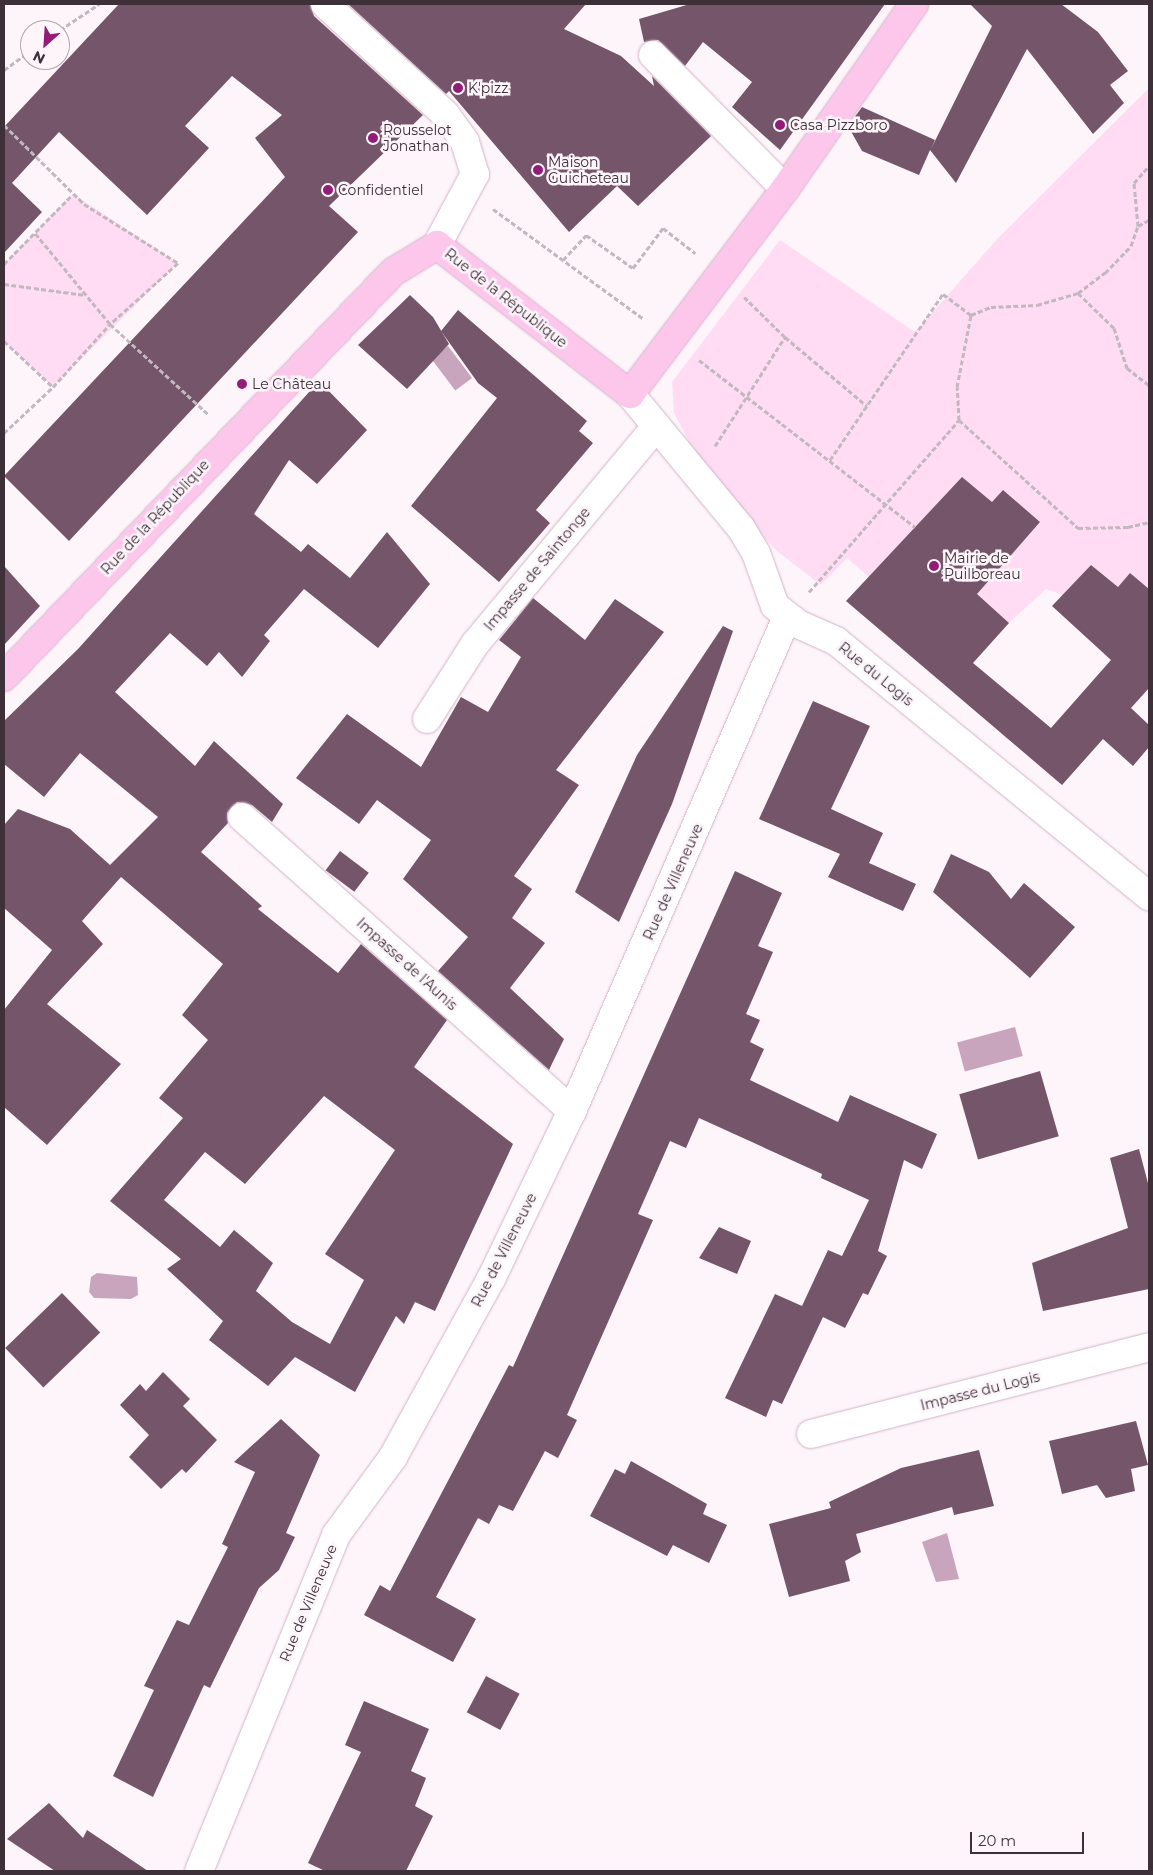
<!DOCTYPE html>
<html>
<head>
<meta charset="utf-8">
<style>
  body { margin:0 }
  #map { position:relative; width:1153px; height:1875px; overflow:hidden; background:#fdf5fa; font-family:Montserrat,sans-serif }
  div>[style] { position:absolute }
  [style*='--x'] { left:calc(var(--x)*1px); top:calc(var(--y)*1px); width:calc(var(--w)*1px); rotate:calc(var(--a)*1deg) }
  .green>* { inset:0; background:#ffdcf3 }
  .water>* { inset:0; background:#c8a5bc; transform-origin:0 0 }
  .building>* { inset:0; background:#74556a; transform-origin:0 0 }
  .path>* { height:3px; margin-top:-1.5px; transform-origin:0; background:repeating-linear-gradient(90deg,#c2b8bf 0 5px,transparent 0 7.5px) }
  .roads { filter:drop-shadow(0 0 1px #d3b1c7) drop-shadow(0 0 1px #d3b1c7) }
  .minor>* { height:28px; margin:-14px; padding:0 14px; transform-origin:14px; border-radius:14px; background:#fff }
  .major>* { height:28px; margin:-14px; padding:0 14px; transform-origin:14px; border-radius:14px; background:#fdc7ec }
  .dots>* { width:14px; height:14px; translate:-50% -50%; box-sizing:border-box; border:2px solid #fdf5fa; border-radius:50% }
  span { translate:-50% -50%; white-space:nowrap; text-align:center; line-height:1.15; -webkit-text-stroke:5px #fdf5fa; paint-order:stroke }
  .poi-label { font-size:14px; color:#3d3039 }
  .left { translate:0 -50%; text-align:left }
  .street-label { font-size:14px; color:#3d3039 }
  .frame { position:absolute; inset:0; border:5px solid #3d3039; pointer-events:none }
  .north { position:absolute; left:20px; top:20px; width:50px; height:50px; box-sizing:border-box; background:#fdf5fa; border:1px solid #b0a6ad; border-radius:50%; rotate:206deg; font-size:14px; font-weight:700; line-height:20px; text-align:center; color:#3d3039 }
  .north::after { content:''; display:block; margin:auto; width:18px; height:22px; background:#931c79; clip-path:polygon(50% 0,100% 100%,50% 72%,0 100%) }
  .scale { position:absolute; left:970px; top:1832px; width:114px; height:22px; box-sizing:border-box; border:2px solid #3d3039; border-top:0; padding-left:6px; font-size:15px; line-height:18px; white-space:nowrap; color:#3d3039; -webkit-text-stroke:4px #fdf5fa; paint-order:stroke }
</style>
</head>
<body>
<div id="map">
  <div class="green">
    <div style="clip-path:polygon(1149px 88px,1149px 589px,1130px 573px,1118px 587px,1091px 565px,1063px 595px,1046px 589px,1009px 623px,965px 583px,1006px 561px,1040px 522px,1003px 491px,992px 502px,962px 477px,869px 577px,847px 558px,821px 585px,777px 551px,706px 474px,674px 413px,672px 382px,780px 240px,915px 332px,999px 237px)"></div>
    <div style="clip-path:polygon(73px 194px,178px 263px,53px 387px,4px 341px,4px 264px)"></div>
  </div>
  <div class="water">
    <div style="left:448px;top:346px;width:40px;height:21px;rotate:53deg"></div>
    <div style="left:1015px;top:1027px;width:30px;height:60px;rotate:75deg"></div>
    <div style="clip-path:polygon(97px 1273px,137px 1277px,138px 1295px,131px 1299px,94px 1298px,89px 1292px,91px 1277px)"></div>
    <div style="clip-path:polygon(947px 1533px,959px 1579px,936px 1582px,922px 1542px)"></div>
  </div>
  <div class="building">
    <div style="clip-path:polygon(119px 4px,310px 4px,314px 16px,423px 115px,329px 206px,358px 232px,69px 541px,4px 476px,285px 177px,255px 138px,282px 115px,232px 76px,185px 126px,209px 148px,147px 215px,59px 132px,12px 183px,42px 212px,4px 253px,4px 127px)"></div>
    <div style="clip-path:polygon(348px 4px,586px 4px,564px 29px,621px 56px,654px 86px,652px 76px,711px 136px,638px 206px,617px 186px,569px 232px,449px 91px,446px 94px)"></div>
    <div style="clip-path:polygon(690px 4px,885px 4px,780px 150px,732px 107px,752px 82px,703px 42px,685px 66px,658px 40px,644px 42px,639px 19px)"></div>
    <div style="clip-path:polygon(970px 4px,1061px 4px,1098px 32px,1128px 71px,1110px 85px,1124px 103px,1093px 134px,1027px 49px,956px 183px,930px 150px,919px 175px,862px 151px,848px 126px,862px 107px,935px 140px,931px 149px,992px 26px)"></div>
    <div style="clip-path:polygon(410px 295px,433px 317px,449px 344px,407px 389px,358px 345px)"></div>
    <div style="clip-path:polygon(458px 310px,587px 421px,579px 431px,593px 443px,536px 510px,550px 523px,499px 582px,411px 506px,497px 398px,478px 383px,441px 331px)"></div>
    <div style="clip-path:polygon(evenodd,319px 381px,367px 430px,317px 484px,289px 460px,254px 514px,301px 552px,308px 544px,350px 578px,387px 532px,430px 584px,378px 648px,304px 589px,264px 635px,270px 641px,242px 677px,219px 652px,207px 666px,170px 633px,115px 692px,195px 766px,214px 741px,283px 804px,272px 822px,252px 805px,237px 802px,227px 813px,228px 823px,201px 852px,262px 906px,258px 909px,338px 973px,361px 944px,447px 1020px,414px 1067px,513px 1144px,435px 1311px,415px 1302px,404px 1324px,396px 1316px,355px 1392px,295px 1357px,268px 1386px,209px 1340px,223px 1321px,167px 1269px,181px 1259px,110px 1201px,183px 1118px,159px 1098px,208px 1040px,182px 1015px,223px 964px,121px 877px,82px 921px,103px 944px,47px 1004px,121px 1064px,47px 1145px,4px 1107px,4px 1010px,52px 950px,4px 908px,4px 825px,18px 809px,70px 829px,110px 865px,158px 817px,80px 753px,44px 797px,4px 764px,4px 721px,78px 649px,319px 381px,324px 1096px,395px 1150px,325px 1254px,364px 1280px,330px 1344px,292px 1322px,256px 1291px,273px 1263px,234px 1230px,220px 1247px,164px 1200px,205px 1152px,245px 1184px,324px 1096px)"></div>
    <div style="clip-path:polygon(962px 477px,992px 502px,1003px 490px,1040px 522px,977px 594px,1009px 623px,973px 663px,1051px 728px,1111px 660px,1052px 606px,1091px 565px,1118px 587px,1130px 573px,1149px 589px,1149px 688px,1131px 708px,1149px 725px,1149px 747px,1133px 766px,1103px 739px,1062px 785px,846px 601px)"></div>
    <div style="clip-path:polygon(4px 566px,40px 606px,4px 645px)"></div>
    <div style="clip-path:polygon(533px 598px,585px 640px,615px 599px,664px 632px,556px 770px,579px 785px,514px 876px,532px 889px,512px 918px,545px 943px,510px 988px,564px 1039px,549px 1070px,438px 971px,468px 937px,403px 879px,431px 840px,377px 800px,359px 824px,296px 778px,347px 714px,421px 767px,461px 697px,488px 712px,521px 657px,499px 640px)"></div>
    <div style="clip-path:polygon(723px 626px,733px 631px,672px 804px,619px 922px,575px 892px,637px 755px)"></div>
    <div style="clip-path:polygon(813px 701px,870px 726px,831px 809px,883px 833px,869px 863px,916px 884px,903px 911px,828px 877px,840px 854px,759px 819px)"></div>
    <div style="left:340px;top:851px;width:36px;height:24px;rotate:37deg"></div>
    <div style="clip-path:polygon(951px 854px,989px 872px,1011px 899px,1024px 883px,1075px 927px,1030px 978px,933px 892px)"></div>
    <div style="clip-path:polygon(735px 871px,782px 893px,758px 946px,773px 952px,746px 1014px,760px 1020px,750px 1042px,764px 1049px,750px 1080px,838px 1122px,850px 1095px,937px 1134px,922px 1169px,904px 1160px,878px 1251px,887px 1256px,868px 1295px,863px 1293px,845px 1328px,823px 1317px,782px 1404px,773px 1400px,766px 1417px,725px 1398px,775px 1294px,802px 1306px,828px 1250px,842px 1256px,869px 1200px,821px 1178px,822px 1174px,699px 1118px,686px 1148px,670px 1141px,638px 1214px,653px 1220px,567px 1415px,577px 1420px,558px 1458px,545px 1451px,513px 1511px,499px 1505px,489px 1524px,478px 1518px,436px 1597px,476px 1619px,453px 1662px,364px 1615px,380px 1585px,390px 1591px,509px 1365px,513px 1367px)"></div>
    <div style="left:1040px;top:1071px;width:68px;height:84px;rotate:74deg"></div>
    <div style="clip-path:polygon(1139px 1149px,1149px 1187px,1149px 1289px,1043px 1311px,1032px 1263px,1128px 1228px,1110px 1158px)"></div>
    <div style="clip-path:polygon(719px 1227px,751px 1241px,737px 1274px,699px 1258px)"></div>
    <div style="left:62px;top:1293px;width:55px;height:79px;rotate:46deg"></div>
    <div style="clip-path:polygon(163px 1372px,190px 1399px,183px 1406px,217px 1440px,186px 1473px,182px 1469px,161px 1489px,129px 1457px,149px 1435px,120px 1405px,140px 1384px,146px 1391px)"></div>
    <div style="clip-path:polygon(281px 1419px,320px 1455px,286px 1533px,295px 1537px,279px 1570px,259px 1588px,210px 1688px,204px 1685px,153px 1797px,113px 1776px,154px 1690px,144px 1686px,177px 1620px,189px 1625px,228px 1547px,222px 1544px,255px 1472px,234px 1462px)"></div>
    <div style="clip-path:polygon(1136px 1421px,1148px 1465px,1131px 1469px,1135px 1491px,1106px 1498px,1097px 1485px,1062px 1494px,1049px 1441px)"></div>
    <div style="clip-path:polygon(979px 1450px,994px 1506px,954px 1515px,952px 1507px,856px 1534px,861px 1552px,845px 1561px,850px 1581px,789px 1597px,769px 1524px,831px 1508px,829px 1502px,901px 1468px)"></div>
    <div style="clip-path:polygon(631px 1461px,707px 1504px,703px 1514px,727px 1525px,709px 1563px,673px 1545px,667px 1556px,590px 1516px,615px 1469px,625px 1474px)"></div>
    <div style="left:486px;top:1676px;width:38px;height:41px;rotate:28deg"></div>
    <div style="clip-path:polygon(364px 1701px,429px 1729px,411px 1771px,426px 1778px,415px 1806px,433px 1816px,406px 1871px,325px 1871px,308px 1863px,361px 1752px,345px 1745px)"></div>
    <div style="clip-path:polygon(49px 1803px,83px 1838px,87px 1830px,148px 1871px,55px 1871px,7px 1839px)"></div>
  </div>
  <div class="path">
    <div style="--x:60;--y:30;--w:47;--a:-33.7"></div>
    <div style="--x:4;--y:70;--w:32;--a:-36"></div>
    <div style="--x:4;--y:125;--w:112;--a:44.6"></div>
    <div style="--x:84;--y:204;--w:111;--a:32.1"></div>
    <div style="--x:178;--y:263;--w:91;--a:138.1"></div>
    <div style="--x:110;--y:324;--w:118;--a:-129.5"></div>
    <div style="--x:493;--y:209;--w:187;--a:36.1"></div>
    <div style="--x:1138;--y:226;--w:13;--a:-29"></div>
    <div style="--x:563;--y:260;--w:34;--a:-47"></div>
    <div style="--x:586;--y:235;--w:57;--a:35.1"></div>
    <div style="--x:633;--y:268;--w:50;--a:-53.1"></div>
    <div style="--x:663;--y:228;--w:41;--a:38"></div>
    <div style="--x:4;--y:264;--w:98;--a:-45.4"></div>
    <div style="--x:4;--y:284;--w:82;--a:7.7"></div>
    <div style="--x:1078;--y:293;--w:50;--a:44.2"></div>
    <div style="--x:1114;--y:328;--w:42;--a:72"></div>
    <div style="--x:1127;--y:368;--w:28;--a:38"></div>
    <div style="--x:785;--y:337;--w:107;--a:40.1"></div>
    <div style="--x:4;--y:341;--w:67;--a:43.2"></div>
    <div style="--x:53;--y:387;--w:85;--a:-47.9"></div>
    <div style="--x:110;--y:324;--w:134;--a:42.6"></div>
    <div style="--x:699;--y:360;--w:273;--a:37.7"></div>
    <div style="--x:959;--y:420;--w:33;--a:-93"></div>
    <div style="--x:957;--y:387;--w:73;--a:-79"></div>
    <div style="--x:971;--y:315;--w:22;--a:-22"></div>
    <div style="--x:991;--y:307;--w:46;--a:-2.5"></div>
    <div style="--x:1037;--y:305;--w:43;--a:-16.3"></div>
    <div style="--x:1078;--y:293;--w:34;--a:-37"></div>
    <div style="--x:1105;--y:273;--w:37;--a:-46"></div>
    <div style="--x:1131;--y:246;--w:21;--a:-71"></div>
    <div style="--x:1138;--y:226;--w:43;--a:-95.3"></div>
    <div style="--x:1134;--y:183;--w:23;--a:-49"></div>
    <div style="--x:4;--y:433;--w:67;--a:-43.2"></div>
    <div style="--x:715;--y:446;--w:130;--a:-57.3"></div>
    <div style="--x:785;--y:337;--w:57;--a:-135.7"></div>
    <div style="--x:830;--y:460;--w:201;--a:-55.8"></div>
    <div style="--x:943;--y:294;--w:35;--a:37"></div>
    <div style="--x:809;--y:592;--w:228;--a:-48.9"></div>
    <div style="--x:959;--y:420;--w:161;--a:42.2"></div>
    <div style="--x:1078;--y:528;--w:50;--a:-1.1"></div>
    <div style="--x:1128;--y:527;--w:22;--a:-13"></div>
  </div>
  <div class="roads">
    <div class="minor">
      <div style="--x:325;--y:4;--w:163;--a:42.5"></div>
      <div style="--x:445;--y:114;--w:34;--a:54"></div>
      <div style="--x:465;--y:142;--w:34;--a:73"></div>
      <div style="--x:475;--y:174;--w:81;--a:118.2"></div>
      <div style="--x:653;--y:55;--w:188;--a:45.4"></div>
      <div style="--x:630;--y:394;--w:174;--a:50.4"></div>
      <div style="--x:741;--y:528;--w:29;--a:59"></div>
      <div style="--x:756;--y:553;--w:56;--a:70.3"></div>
      <div style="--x:775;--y:606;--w:29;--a:38"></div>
      <div style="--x:798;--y:624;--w:42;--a:24.1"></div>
      <div style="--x:836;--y:641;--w:404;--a:39.2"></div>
      <div style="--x:427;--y:719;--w:89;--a:-57.4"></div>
      <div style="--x:475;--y:644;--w:283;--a:-50.2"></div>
      <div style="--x:242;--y:817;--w:442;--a:41.7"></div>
      <div style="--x:811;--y:1434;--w:349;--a:-14.4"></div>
      <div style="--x:199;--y:1871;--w:363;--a:-67.8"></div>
      <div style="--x:336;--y:1535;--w:97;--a:-53.8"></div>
      <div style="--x:393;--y:1457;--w:203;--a:-61.2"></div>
      <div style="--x:491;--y:1279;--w:187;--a:-64.3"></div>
      <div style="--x:572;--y:1111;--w:539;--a:-66.48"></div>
    </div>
    <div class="major">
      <div style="--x:4;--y:677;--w:562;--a:-46.15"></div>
      <div style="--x:393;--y:272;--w:52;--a:-31.5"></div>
      <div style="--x:437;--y:245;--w:244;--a:37.7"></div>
      <div style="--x:630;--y:394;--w:257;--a:-52.9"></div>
      <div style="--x:785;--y:189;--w:226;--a:-55.1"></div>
    </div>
  </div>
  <div class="dots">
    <div style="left:458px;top:88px;background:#931c79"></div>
    <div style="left:780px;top:125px;background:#931c79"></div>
    <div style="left:373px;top:138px;background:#931c79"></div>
    <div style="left:538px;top:170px;background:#931c79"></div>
    <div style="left:328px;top:190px;background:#931c79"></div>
    <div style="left:242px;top:384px;background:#931c79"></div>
    <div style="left:934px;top:566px;background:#931c79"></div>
  </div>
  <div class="poi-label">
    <span class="left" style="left:468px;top:88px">K'pizz</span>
    <span class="left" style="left:790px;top:125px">Casa Pizzboro</span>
    <span class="left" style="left:383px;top:138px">Rousselot<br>Jonathan</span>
    <span class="left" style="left:548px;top:170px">Maison<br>Guicheteau</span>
    <span class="left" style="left:338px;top:190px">Confidentiel</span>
    <span class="left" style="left:252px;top:384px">Le Château</span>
    <span class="left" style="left:944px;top:566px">Mairie de<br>Puilboreau</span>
  </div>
  <div class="street-label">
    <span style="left:506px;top:298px;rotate:38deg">Rue de la République</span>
    <span style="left:155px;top:517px;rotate:-47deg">Rue de la République</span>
    <span style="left:537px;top:569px;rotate:-50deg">Impasse de Saintonge</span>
    <span style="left:876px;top:674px;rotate:39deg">Rue du Logis</span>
    <span style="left:673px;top:882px;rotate:-66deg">Rue de Villeneuve</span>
    <span style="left:407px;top:964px;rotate:42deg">Impasse de l'Aunis</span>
    <span style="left:504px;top:1250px;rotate:-63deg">Rue de Villeneuve</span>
    <span style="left:980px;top:1391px;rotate:-14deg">Impasse du Logis</span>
    <span style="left:308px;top:1603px;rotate:-67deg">Rue de Villeneuve</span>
  </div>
  <div class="frame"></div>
  <div class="north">N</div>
  <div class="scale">20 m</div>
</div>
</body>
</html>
